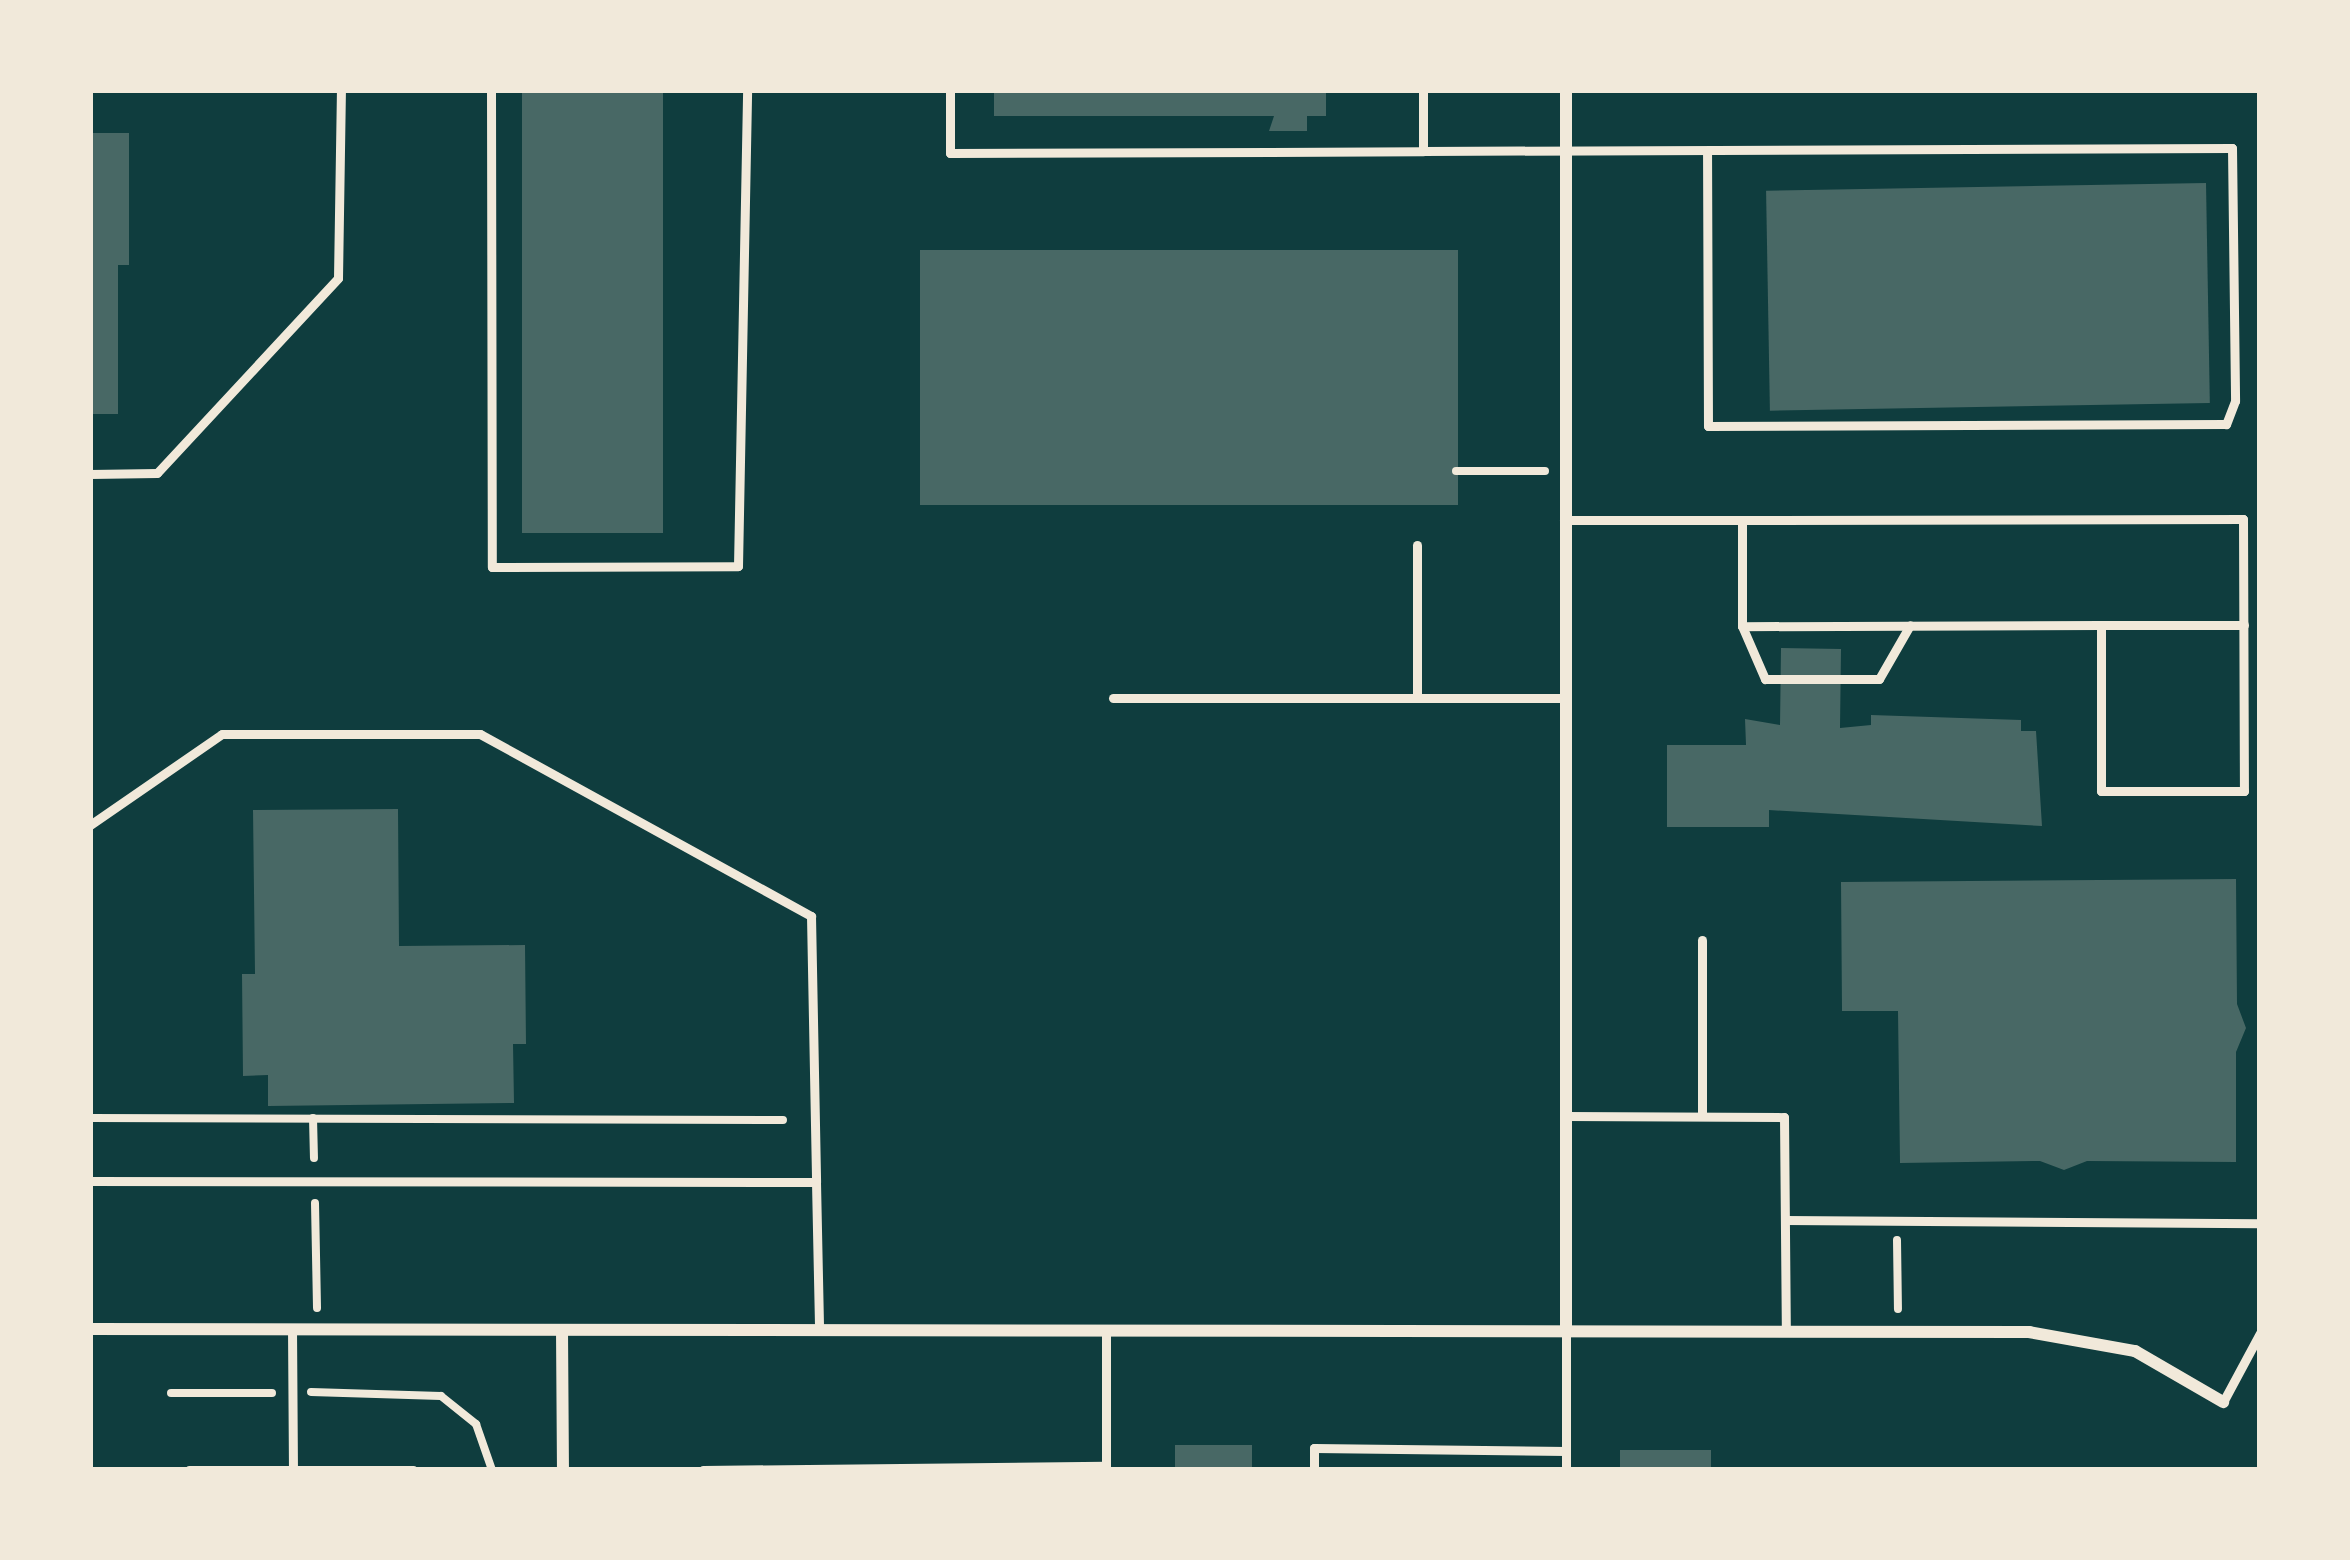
<!DOCTYPE html>
<html>
<head>
<meta charset="utf-8">
<style>
  body { margin:0 }
  #map { position:relative; width:2350px; height:1560px; overflow:hidden; background:#0f3d3e; font-family:"Sofia Sans Condensed",sans-serif }
  div>[style] { position:absolute }
  [style*='--x'] { left:calc(var(--x)*1px); top:calc(var(--y)*1px); width:calc(var(--w)*1px); rotate:calc(var(--a)*1deg) }
  .building>* { inset:0; background:#486865; transform-origin:0 0 }
  .path>* { height:8px; margin:-4px; padding:0 4px; transform-origin:4px; border-radius:4px; background:#f1e9da }
  .service>* { height:9px; margin:-4.5px; padding:0 4.5px; transform-origin:4.5px; border-radius:4.5px; background:#f1e9da }
  .minor>* { height:12px; margin:-6px; padding:0 6px; transform-origin:6px; border-radius:6px; background:#f1e9da }
  span { translate:-50% -50%; white-space:nowrap; text-align:center; line-height:1.15; -webkit-text-stroke:9px #f1e9da; paint-order:stroke }
  .frame { position:absolute; inset:0; border:93px solid #f1e9da; pointer-events:none }
</style>
</head>
<body>
<div id="map">
  <div class="building">
    <div style="left:522px;top:90px;width:141px;height:443px"></div>
    <div style="clip-path:polygon(994px 90px,1326px 90px,1326px 116px,1307px 116px,1307px 131px,1269px 131px,1274px 116px,994px 116px)"></div>
    <div style="clip-path:polygon(90px 133px,129px 133px,129px 265px,118px 265px,118px 414px,90px 414px)"></div>
    <div style="left:2206px;top:183px;width:220px;height:440px;rotate:89deg"></div>
    <div style="left:920px;top:250px;width:538px;height:255px"></div>
    <div style="clip-path:polygon(1781px 648px,1841px 649px,1840px 728px,1871px 725px,1871px 715px,2021px 720px,2021px 731px,2036px 731px,2042px 826px,1769px 810px,1769px 827px,1667px 827px,1667px 745px,1746px 745px,1745px 719px,1780px 725px)"></div>
    <div style="clip-path:polygon(398px 809px,399px 946px,525px 945px,526px 1044px,513px 1044px,514px 1103px,268px 1106px,268px 1075px,243px 1076px,242px 974px,255px 974px,253px 810px)"></div>
    <div style="clip-path:polygon(2236px 879px,2237px 1004px,2246px 1028px,2236px 1052px,2236px 1162px,2087px 1161px,2064px 1170px,2040px 1161px,1900px 1163px,1898px 1011px,1842px 1011px,1841px 882px)"></div>
    <div style="left:1252px;top:1445px;width:25px;height:77px;rotate:90deg"></div>
    <div style="left:1620px;top:1450px;width:91px;height:20px"></div>
  </div>
  <div class="path">
    <div style="--x:1456;--y:471;--w:89;--a:0"></div>
    <div style="--x:90;--y:1118;--w:693;--a:0.17"></div>
    <div style="--x:313;--y:1118;--w:40;--a:88.6"></div>
    <div style="--x:315;--y:1203;--w:105;--a:88.9"></div>
    <div style="--x:1897;--y:1240;--w:69;--a:89.2"></div>
    <div style="--x:311;--y:1392;--w:130;--a:1.8"></div>
    <div style="--x:441;--y:1396;--w:45;--a:38.7"></div>
    <div style="--x:476;--y:1424;--w:49;--a:70.8"></div>
    <div style="--x:171;--y:1393;--w:101;--a:0"></div>
  </div>
  <div class="service">
    <div style="--x:491;--y:90;--w:477;--a:89.9"></div>
    <div style="--x:492;--y:567;--w:246;--a:-0.2"></div>
    <div style="--x:738;--y:566;--w:476;--a:-88.9"></div>
    <div style="--x:950;--y:90;--w:63;--a:90"></div>
    <div style="--x:950;--y:153;--w:473;--a:-0.2"></div>
    <div style="--x:1423;--y:90;--w:61;--a:90"></div>
    <div style="--x:1423;--y:151;--w:809;--a:-0.21"></div>
    <div style="--x:2232;--y:148;--w:253;--a:89.3"></div>
    <div style="--x:2235;--y:401;--w:25;--a:111"></div>
    <div style="--x:2226;--y:424;--w:518;--a:179.78"></div>
    <div style="--x:1708;--y:426;--w:275;--a:-90.2"></div>
    <div style="--x:90;--y:474;--w:67;--a:-0.9"></div>
    <div style="--x:157;--y:473;--w:266;--a:-47.1"></div>
    <div style="--x:338;--y:278;--w:188;--a:-89.1"></div>
    <div style="--x:1564;--y:520;--w:178;--a:0"></div>
    <div style="--x:1742;--y:520;--w:501;--a:-0.11"></div>
    <div style="--x:2243;--y:519;--w:272;--a:89.8"></div>
    <div style="--x:2244;--y:791;--w:143;--a:180"></div>
    <div style="--x:2101;--y:791;--w:166;--a:-90"></div>
    <div style="--x:2101;--y:625;--w:359;--a:179.8"></div>
    <div style="--x:1742;--y:626;--w:106;--a:-90"></div>
    <div style="--x:2101;--y:625;--w:143;--a:0"></div>
    <div style="--x:1742;--y:626;--w:58;--a:66.5"></div>
    <div style="--x:1765;--y:679;--w:114;--a:0"></div>
    <div style="--x:1879;--y:679;--w:62;--a:-60.1"></div>
    <div style="--x:1113;--y:698;--w:450;--a:0"></div>
    <div style="--x:1417;--y:698;--w:153;--a:-90"></div>
    <div style="--x:90;--y:825;--w:160;--a:-34.6"></div>
    <div style="--x:222;--y:734;--w:258;--a:0"></div>
    <div style="--x:480;--y:734;--w:378;--a:28.8"></div>
    <div style="--x:811;--y:916;--w:266;--a:88.9"></div>
    <div style="--x:1702;--y:940;--w:176;--a:90"></div>
    <div style="--x:1565;--y:1116;--w:219;--a:0.3"></div>
    <div style="--x:1784;--y:1117;--w:214;--a:89.5"></div>
    <div style="--x:90;--y:1181;--w:726;--a:0.08"></div>
    <div style="--x:816;--y:1182;--w:148;--a:88.8"></div>
    <div style="--x:1785;--y:1220;--w:475;--a:0.4"></div>
    <div style="--x:292;--y:1328;--w:138;--a:89.6"></div>
    <div style="--x:1566;--y:1332;--w:138;--a:90"></div>
    <div style="--x:2223;--y:1402;--w:78;--a:-61.8"></div>
    <div style="--x:189;--y:1470;--w:224;--a:0"></div>
    <div style="--x:703;--y:1470;--w:403;--a:-0.6"></div>
    <div style="--x:1106;--y:1466;--w:135;--a:-90"></div>
    <div style="--x:1314;--y:1470;--w:22;--a:-90"></div>
    <div style="--x:1314;--y:1448;--w:252;--a:0.7"></div>
  </div>
  <div class="minor">
    <div style="--x:90;--y:1329;--w:1939;--a:0.09"></div>
    <div style="--x:2029;--y:1332;--w:108;--a:10.2"></div>
    <div style="--x:2135;--y:1351;--w:102;--a:30.1"></div>
    <div style="--x:562;--y:1330;--w:140;--a:89.6"></div>
    <div style="--x:1566;--y:1332;--w:1242;--a:-90"></div>
  </div>
  <div class="frame"></div>
</div>
</body>
</html>
